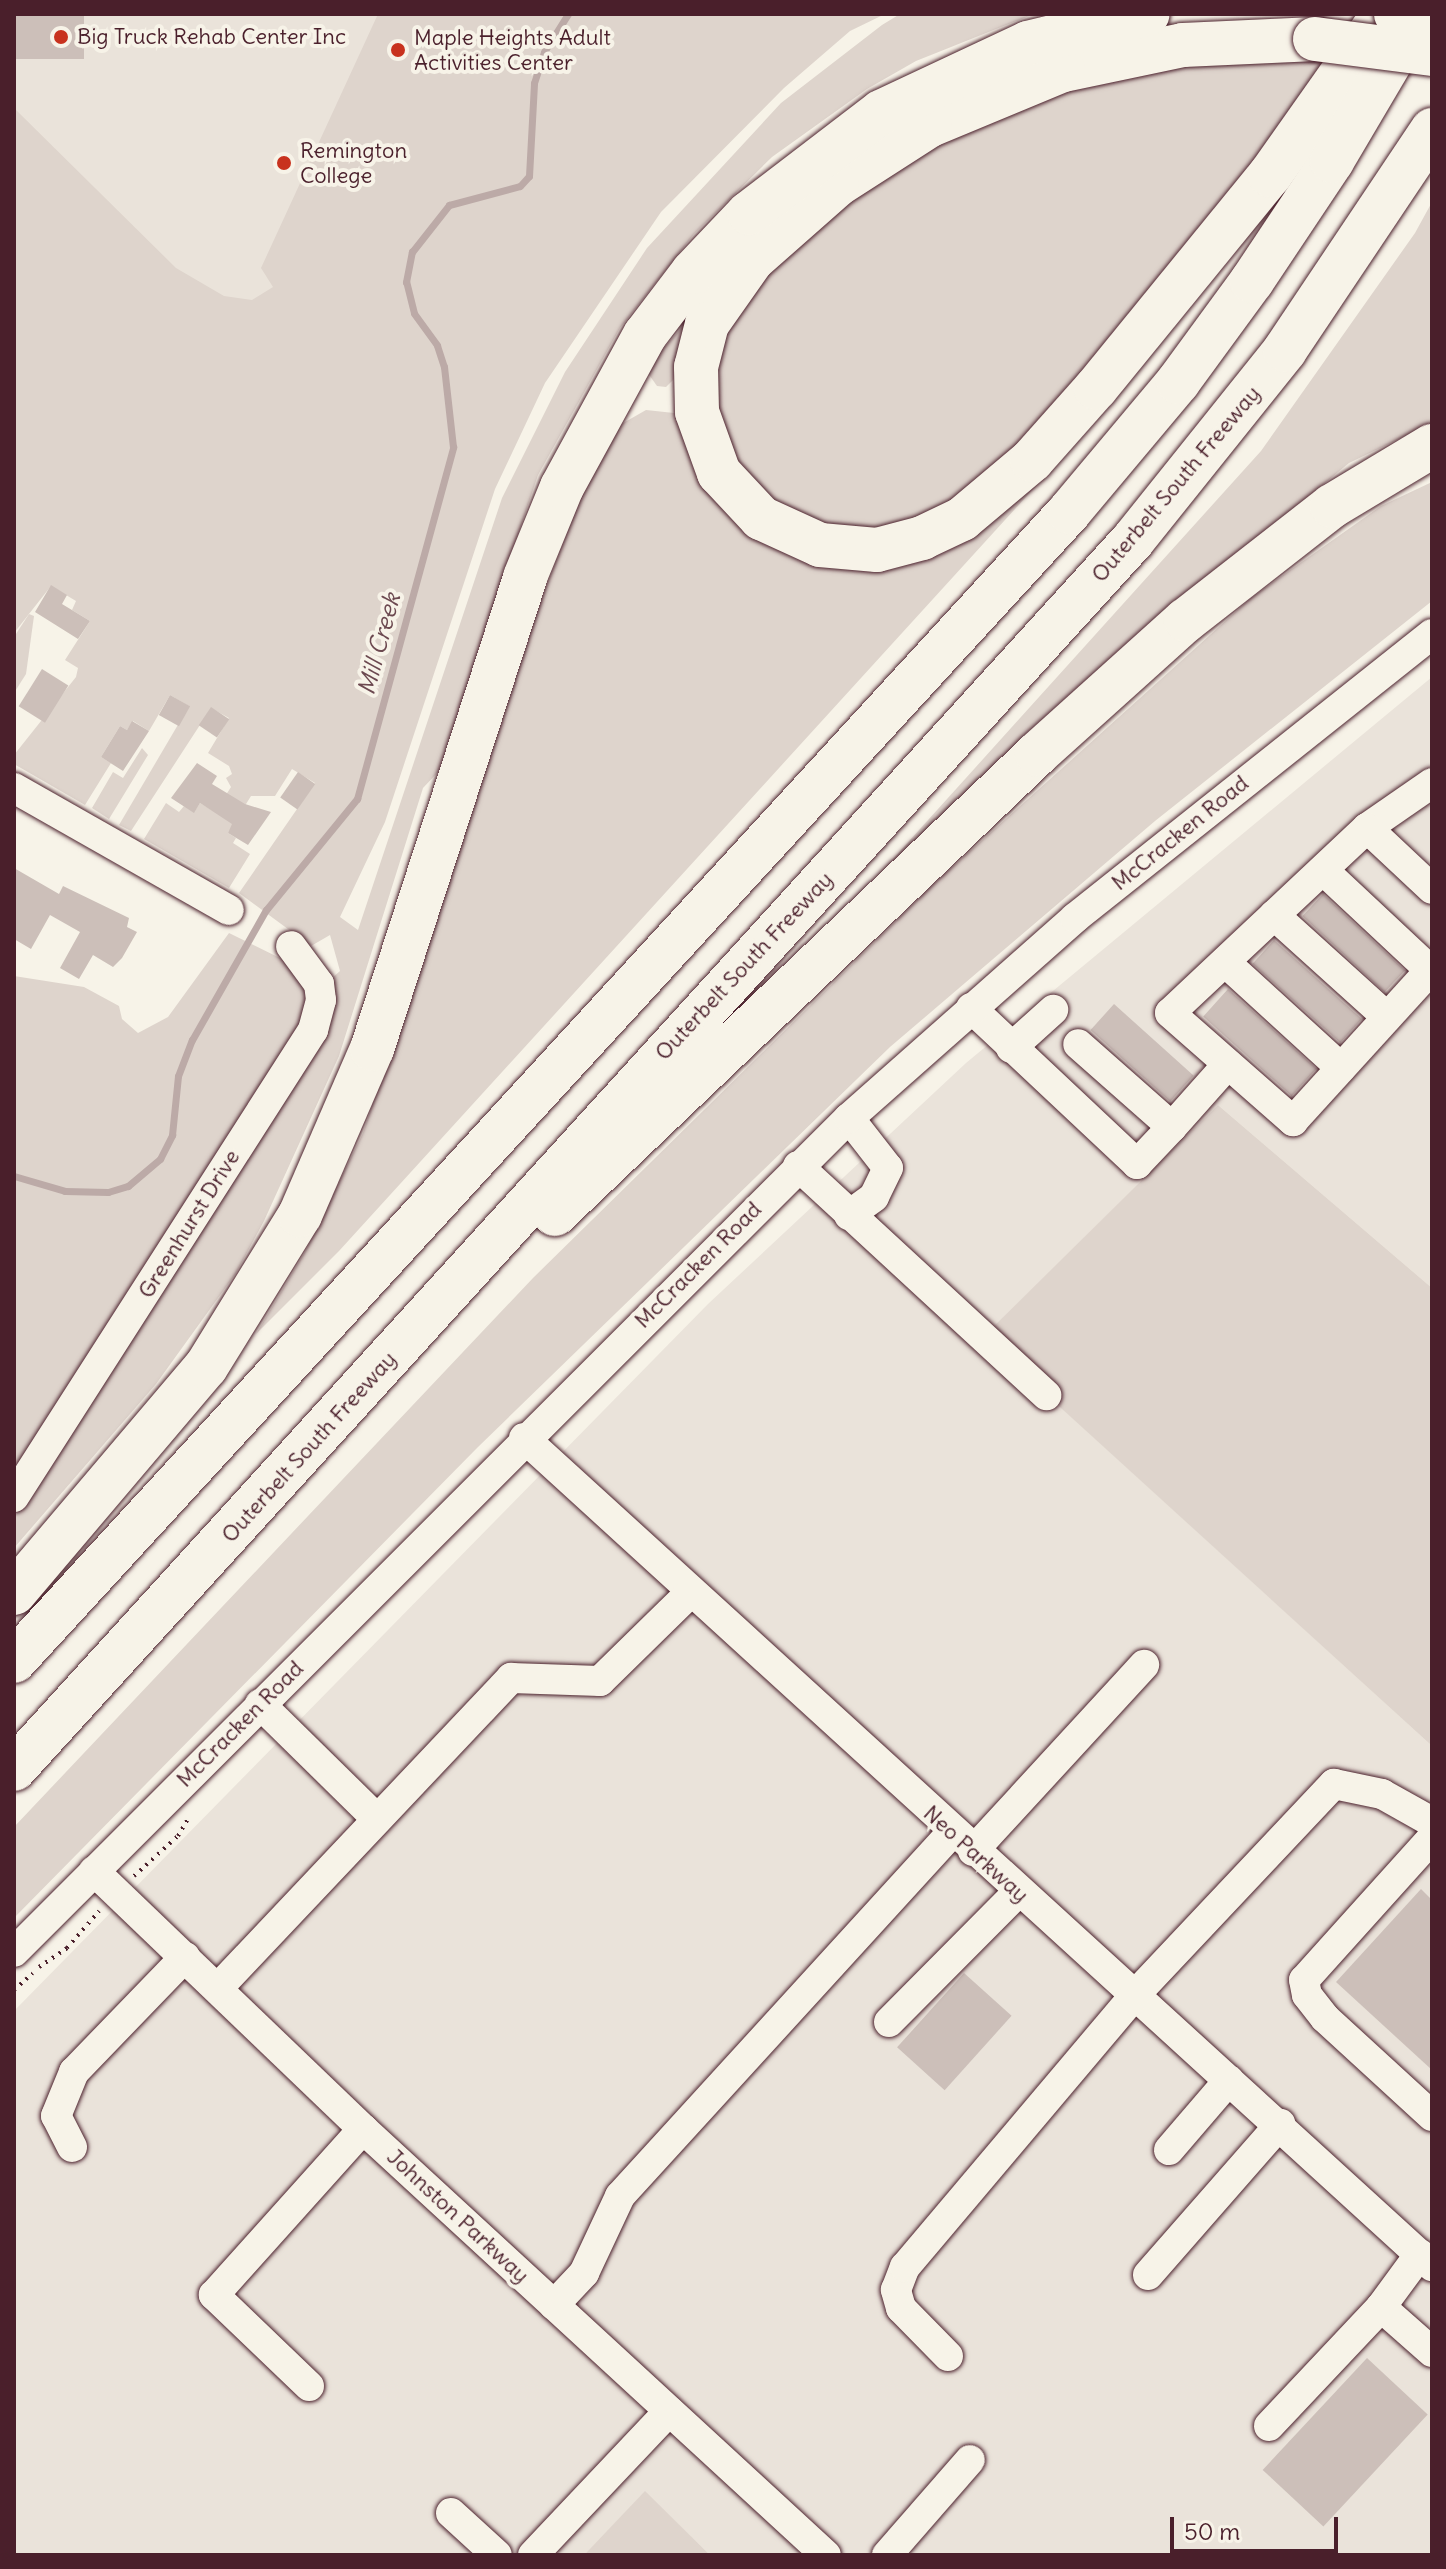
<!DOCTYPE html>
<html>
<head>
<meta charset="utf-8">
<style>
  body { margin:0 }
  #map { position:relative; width:1446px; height:2569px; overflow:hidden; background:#f7f3e8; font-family:Delius,sans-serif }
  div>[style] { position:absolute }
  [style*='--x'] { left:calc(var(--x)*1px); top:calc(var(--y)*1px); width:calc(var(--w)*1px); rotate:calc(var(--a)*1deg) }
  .built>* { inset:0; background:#eae3da }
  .green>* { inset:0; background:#ded4cc }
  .stream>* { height:7px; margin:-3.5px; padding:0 3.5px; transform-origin:3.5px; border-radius:3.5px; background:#bcaaa7 }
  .building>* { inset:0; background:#ccbfb9; transform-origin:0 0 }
  .path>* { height:4px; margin-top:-2px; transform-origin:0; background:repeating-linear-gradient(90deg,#4a1f2b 0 2px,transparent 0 8px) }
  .roads { filter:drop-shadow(0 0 2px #4a1f2b) drop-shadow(0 0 2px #4a1f2b) }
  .minor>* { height:30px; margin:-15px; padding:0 15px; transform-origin:15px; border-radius:15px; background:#f7f3e8 }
  .highway>* { height:44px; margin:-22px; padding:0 22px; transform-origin:22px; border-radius:22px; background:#f7f3e8 }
  .bridges { filter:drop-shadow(0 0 2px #4a1f2b) drop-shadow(0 0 2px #4a1f2b) }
  .highway-bridge>* { height:44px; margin:-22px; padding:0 22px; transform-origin:22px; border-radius:22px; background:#f7f3e8 }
  .dots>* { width:22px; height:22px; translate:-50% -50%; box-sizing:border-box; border:4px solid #f7f3e8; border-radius:50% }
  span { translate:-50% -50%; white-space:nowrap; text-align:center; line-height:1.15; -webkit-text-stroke:8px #f7f3e8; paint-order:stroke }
  .poi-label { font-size:22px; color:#4a1f2b }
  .left { translate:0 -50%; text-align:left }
  .street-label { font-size:22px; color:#4a1f2b }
  .water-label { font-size:24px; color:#6c4950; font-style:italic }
  .frame { position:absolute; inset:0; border:16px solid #4a1f2b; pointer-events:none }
  .scale { position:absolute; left:1170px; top:2517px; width:168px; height:36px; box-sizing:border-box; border:4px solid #4a1f2b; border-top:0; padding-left:10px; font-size:24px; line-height:28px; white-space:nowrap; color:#4a1f2b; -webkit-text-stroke:6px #f7f3e8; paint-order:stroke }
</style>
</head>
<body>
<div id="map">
  <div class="built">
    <div style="clip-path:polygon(14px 14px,449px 14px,249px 356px,14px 153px)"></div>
    <div style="clip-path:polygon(1432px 677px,1432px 1288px,1218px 1105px,984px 1337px,1432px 1746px,1432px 2555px,710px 2555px,645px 2492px,584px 2555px,14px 2555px,14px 2011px,708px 1304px,966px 1063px)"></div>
  </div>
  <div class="green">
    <div style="clip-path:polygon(378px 14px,885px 14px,850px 31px,784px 88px,661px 212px,545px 383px,495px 489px,385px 822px,340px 917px,358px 930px,502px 498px,565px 372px,647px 248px,781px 103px,882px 25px,900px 14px,1034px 14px,916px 61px,867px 89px,772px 157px,694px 234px,620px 328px,538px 475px,439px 771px,423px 788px,339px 1056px,264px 1221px,236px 1273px,156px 1384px,14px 1548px,14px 1518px,320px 1041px,331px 979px,340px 971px,330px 935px,311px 946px,239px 893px,315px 783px,292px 769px,275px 796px,251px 796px,228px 833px,236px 838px,233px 843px,250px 854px,229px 888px,144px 839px,166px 803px,179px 812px,184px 806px,194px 812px,200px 803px,215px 812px,231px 787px,226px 778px,232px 774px,229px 766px,208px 753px,229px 718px,211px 708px,131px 831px,119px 825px,189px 706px,170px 695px,149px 731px,133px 721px,127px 730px,120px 726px,101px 757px,111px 763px,85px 805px,14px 764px,14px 755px,76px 677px,78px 668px,65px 660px,90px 621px,72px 610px,76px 601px,51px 586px,14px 633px,14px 108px,176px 268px,224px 296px,252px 300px,273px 287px,261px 268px)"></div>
    <div style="clip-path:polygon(1334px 60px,1258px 162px,1024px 441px,969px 492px,918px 519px,868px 531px,813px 524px,766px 499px,725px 445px,714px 383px,726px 325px,791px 246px,919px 152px,1033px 99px,1162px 65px)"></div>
    <div style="clip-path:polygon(1432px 202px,1432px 423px,1349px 463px,1097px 671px,864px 891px,1261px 451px,1415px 233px)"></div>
    <div style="clip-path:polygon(686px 323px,678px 375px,666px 387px,657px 386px,645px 369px)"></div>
    <div style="clip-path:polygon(646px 410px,674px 413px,684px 420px,817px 560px,1066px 453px,339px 1251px,256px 1334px,305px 1252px,363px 1133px,534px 618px,590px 474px,618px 426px)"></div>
    <div style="clip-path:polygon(1432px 482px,1432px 601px,1155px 821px,890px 1047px,478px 1447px,14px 1918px,14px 1827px,533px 1278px,936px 882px,1251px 598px,1381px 506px)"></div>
    <div style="clip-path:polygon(29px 614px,34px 616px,26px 674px,14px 693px,14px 637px)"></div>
    <div style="clip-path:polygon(142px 748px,148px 755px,109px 819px,92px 808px,113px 772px,123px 778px)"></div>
    <div style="clip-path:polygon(229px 933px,292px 964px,301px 974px,308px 1004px,296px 1032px,14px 1475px,14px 976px,84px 987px,119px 1006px,122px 1019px,138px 1033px,168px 1017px)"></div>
    <div style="clip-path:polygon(1218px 1105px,1432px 1288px,1432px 1746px,983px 1337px)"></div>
    <div style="clip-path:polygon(645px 2491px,710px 2555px,584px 2555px)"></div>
  </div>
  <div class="stream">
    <div style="--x:14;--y:1176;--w:53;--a:16.4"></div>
    <div style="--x:65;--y:1191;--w:43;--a:1.3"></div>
    <div style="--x:108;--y:1192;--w:21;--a:-17"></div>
    <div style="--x:128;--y:1186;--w:42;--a:-40.2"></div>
    <div style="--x:160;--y:1159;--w:27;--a:-63"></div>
    <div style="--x:172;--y:1135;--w:59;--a:-84.2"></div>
    <div style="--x:178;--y:1076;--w:39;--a:-69"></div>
    <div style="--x:192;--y:1040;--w:150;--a:-60.4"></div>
    <div style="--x:266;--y:910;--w:144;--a:-50.7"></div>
    <div style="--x:357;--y:799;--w:365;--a:-74.7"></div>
    <div style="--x:453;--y:447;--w:81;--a:-96.4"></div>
    <div style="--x:444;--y:367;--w:23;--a:-108"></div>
    <div style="--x:437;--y:345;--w:39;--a:-126"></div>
    <div style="--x:414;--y:313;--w:32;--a:-104"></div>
    <div style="--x:406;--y:282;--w:31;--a:-79"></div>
    <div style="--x:412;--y:252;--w:60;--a:-51.8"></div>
    <div style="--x:449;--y:205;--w:73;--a:-15"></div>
    <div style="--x:520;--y:186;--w:13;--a:-48"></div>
    <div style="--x:529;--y:176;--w:93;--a:-86.9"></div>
    <div style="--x:534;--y:83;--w:33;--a:-72"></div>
    <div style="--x:544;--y:52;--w:45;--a:-57.7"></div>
  </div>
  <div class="building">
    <div style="left:14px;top:14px;width:70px;height:45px"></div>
    <div style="clip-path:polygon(51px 585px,67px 595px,62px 604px,90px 621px,78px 639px,35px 612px)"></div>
    <div style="left:42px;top:669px;width:31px;height:44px;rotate:32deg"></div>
    <div style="left:170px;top:695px;width:23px;height:23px;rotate:29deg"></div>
    <div style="left:211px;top:707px;width:22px;height:22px;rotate:34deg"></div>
    <div style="clip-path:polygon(132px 721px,149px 731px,123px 771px,101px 757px,120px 726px,127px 730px)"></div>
    <div style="clip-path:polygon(197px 763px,217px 776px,212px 784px,245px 804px,271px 812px,248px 845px,228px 833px,232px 824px,200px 803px,194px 813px,171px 798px)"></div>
    <div style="left:298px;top:772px;width:21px;height:31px;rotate:35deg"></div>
    <div style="clip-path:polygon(14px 868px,59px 894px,63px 886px,129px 918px,127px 927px,137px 932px,122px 958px,113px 967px,93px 955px,79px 979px,60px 968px,80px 932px,50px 915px,31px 949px,14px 939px)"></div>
    <div style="left:1323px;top:894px;width:112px;height:30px;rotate:43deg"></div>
    <div style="left:1274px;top:940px;width:118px;height:32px;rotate:42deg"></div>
    <div style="left:1228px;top:989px;width:119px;height:37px;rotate:42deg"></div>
    <div style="left:1114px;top:1004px;width:107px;height:35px;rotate:42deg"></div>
    <div style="clip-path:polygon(1421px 1889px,1432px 1900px,1432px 2070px,1336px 1982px)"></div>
    <div style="left:964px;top:1973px;width:64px;height:100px;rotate:42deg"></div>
    <div style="left:1367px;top:2358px;width:83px;height:153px;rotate:43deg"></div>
  </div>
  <div class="path">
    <div style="--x:134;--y:1876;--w:59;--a:-42.3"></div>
    <div style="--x:178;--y:1836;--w:22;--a:-60"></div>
    <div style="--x:39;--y:1967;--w:34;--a:-34"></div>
    <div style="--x:67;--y:1948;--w:49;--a:-49.1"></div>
    <div style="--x:14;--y:1990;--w:25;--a:-42"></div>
  </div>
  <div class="roads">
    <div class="minor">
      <div style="--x:1432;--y:783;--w:79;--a:145.3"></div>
      <div style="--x:1367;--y:828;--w:270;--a:136.8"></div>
      <div style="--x:1170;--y:1013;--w:164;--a:41.3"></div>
      <div style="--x:1293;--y:1121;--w:207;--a:-47.7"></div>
      <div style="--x:14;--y:788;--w:247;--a:29.6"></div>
      <div style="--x:1367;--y:828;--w:89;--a:43.2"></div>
      <div style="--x:1323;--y:870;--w:146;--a:43.1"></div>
      <div style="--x:1274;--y:915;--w:152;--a:42.1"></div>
      <div style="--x:1225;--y:962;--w:157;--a:42.4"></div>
      <div style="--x:971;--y:1008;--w:228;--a:43.2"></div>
      <div style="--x:1137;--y:1164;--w:51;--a:-46.6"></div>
      <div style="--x:1172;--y:1127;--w:125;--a:-138.6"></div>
      <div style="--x:1011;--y:1048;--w:57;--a:-42.1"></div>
      <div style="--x:849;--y:1118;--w:63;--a:52"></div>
      <div style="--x:888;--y:1168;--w:32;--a:116"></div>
      <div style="--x:874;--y:1197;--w:31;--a:144"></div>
      <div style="--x:1172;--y:1127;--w:84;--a:-48.4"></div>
      <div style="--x:798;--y:1166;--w:338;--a:42.7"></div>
      <div style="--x:524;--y:1438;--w:1229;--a:42.36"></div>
      <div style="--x:14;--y:1497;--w:555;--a:-57.37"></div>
      <div style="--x:313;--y:1030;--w:31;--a:-75"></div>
      <div style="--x:321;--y:1000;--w:16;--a:-97"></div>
      <div style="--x:319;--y:984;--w:47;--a:-126.4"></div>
      <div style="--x:260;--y:1704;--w:164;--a:44.5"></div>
      <div style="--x:1432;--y:1838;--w:191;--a:132"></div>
      <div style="--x:1304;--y:1980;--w:15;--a:79"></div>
      <div style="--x:1307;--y:1995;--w:29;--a:52"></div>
      <div style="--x:1325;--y:2018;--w:145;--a:42.5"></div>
      <div style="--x:973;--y:1851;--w:253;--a:-47.4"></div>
      <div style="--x:94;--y:1871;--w:373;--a:43.8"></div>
      <div style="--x:363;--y:2129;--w:629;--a:42.62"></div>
      <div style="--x:14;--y:1952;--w:1180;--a:-44.97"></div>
      <div style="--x:849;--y:1118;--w:302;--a:-41.5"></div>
      <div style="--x:1075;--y:918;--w:456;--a:-38.5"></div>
      <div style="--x:218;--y:1988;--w:427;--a:-46.6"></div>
      <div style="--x:511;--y:1678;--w:89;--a:1.9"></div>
      <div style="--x:600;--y:1681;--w:127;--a:-44.4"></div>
      <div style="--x:889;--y:2022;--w:183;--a:-45.2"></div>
      <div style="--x:72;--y:2147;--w:35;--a:-117"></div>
      <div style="--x:56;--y:2116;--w:48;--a:-67.8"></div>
      <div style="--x:74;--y:2072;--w:160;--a:-46"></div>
      <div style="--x:1169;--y:2150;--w:92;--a:-49.4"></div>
      <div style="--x:1420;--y:2254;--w:66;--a:126.3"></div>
      <div style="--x:1381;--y:2307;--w:68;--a:41.4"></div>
      <div style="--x:1148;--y:2275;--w:201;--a:-48.8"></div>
      <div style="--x:554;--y:2305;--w:44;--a:-46.8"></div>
      <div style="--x:584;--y:2273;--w:85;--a:-64.9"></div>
      <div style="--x:620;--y:2196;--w:493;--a:-47.6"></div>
      <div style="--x:948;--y:2356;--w:67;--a:-134.4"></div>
      <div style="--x:901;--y:2308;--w:19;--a:-106"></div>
      <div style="--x:896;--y:2290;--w:25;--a:-69"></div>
      <div style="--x:905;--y:2267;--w:353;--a:-49.8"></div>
      <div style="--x:1133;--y:1997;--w:293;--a:-46.7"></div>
      <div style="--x:1334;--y:1784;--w:49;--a:11.8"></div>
      <div style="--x:1382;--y:1794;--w:57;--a:29.2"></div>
      <div style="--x:309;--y:2386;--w:132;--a:-136.2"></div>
      <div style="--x:214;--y:2295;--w:223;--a:-48.1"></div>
      <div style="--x:1269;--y:2426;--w:163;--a:-46.7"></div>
      <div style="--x:451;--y:2513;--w:62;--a:42.4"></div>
      <div style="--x:533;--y:2555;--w:198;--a:-46.6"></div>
      <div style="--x:887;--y:2555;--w:126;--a:-48.9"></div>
    </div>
    <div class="highway">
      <div style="--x:1315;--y:39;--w:132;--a:177.4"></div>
      <div style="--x:1183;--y:45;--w:123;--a:168.2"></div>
      <div style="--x:1063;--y:70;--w:144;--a:157.5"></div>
      <div style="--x:930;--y:125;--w:111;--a:147.2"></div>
      <div style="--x:837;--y:185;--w:113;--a:138.6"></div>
      <div style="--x:752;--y:260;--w:78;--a:125.1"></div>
      <div style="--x:707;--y:324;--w:44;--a:104.3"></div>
      <div style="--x:696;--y:367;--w:45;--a:88.7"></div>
      <div style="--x:697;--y:412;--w:65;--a:70.2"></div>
      <div style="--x:719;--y:473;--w:62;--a:47"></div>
      <div style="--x:761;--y:518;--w:65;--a:24.6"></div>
      <div style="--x:820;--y:545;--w:57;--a:5"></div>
      <div style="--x:877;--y:550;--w:47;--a:-14.9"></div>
      <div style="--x:922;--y:538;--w:44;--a:-25.4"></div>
      <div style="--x:962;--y:519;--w:92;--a:-40.1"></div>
      <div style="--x:1032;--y:460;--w:96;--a:-48.4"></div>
      <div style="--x:1096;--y:388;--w:275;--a:-50.8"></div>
      <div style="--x:1270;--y:175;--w:194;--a:-54.8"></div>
      <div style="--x:555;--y:1214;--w:666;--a:-43.66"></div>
      <div style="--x:1037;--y:754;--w:200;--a:-42"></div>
      <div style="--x:1186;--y:620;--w:185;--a:-38"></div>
      <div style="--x:1332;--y:506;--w:117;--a:-31"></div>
      <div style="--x:14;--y:1593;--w:297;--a:-49.7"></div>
      <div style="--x:206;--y:1367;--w:179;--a:-58.3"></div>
      <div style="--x:300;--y:1215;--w:181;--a:-66.6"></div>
      <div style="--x:372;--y:1049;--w:496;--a:-72"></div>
      <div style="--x:525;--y:577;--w:97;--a:-67.7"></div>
      <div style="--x:562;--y:487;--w:173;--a:-61.4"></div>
      <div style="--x:645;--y:335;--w:79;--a:-52.7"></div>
      <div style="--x:693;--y:272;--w:81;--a:-46.5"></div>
      <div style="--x:749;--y:213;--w:166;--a:-37.4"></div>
      <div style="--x:881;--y:112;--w:162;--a:-25.1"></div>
      <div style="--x:1028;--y:43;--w:123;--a:-13.6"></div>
      <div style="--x:14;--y:1661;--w:1560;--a:-47.44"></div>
      <div style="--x:1069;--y:512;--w:170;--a:-50"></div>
      <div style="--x:1178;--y:382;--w:125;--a:-53.8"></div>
      <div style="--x:1252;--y:281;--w:144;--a:-56.3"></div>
      <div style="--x:1332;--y:161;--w:164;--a:-59.5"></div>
      <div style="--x:14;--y:1769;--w:1662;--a:-47.68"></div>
      <div style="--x:1133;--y:540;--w:243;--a:-51.3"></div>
      <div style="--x:1285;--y:350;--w:265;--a:-56.2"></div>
    </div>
  </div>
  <div class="bridges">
    <div class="highway-bridge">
      <div style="--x:1396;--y:14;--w:36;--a:9"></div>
      <div style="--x:1315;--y:39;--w:118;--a:7.3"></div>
    </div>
  </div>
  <div class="dots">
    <div style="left:61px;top:37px;background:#c8321e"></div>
    <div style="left:398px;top:50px;background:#c8321e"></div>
    <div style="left:284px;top:163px;background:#c8321e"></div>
  </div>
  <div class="poi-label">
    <span class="left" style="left:77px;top:37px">Big Truck Rehab Center Inc</span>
    <span class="left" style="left:414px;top:50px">Maple Heights Adult<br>Activities Center</span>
    <span class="left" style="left:300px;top:163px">Remington<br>College</span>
  </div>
  <div class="street-label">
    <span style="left:1176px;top:484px;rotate:-50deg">Outerbelt South Freeway</span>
    <span style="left:1180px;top:833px;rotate:-39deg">McCracken Road</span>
    <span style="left:744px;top:966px;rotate:-47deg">Outerbelt South Freeway</span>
    <span style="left:189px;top:1224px;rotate:-58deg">Greenhurst Drive</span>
    <span style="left:698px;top:1265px;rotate:-45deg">McCracken Road</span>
    <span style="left:309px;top:1447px;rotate:-48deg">Outerbelt South Freeway</span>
    <span style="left:240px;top:1724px;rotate:-45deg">McCracken Road</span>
    <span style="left:976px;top:1854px;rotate:42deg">Neo Parkway</span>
    <span style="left:458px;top:2216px;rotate:43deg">Johnston Parkway</span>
  </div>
  <div class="water-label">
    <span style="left:379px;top:644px;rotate:-75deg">Mill Creek</span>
  </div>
  <div class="frame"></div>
  <div class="scale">50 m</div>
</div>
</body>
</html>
